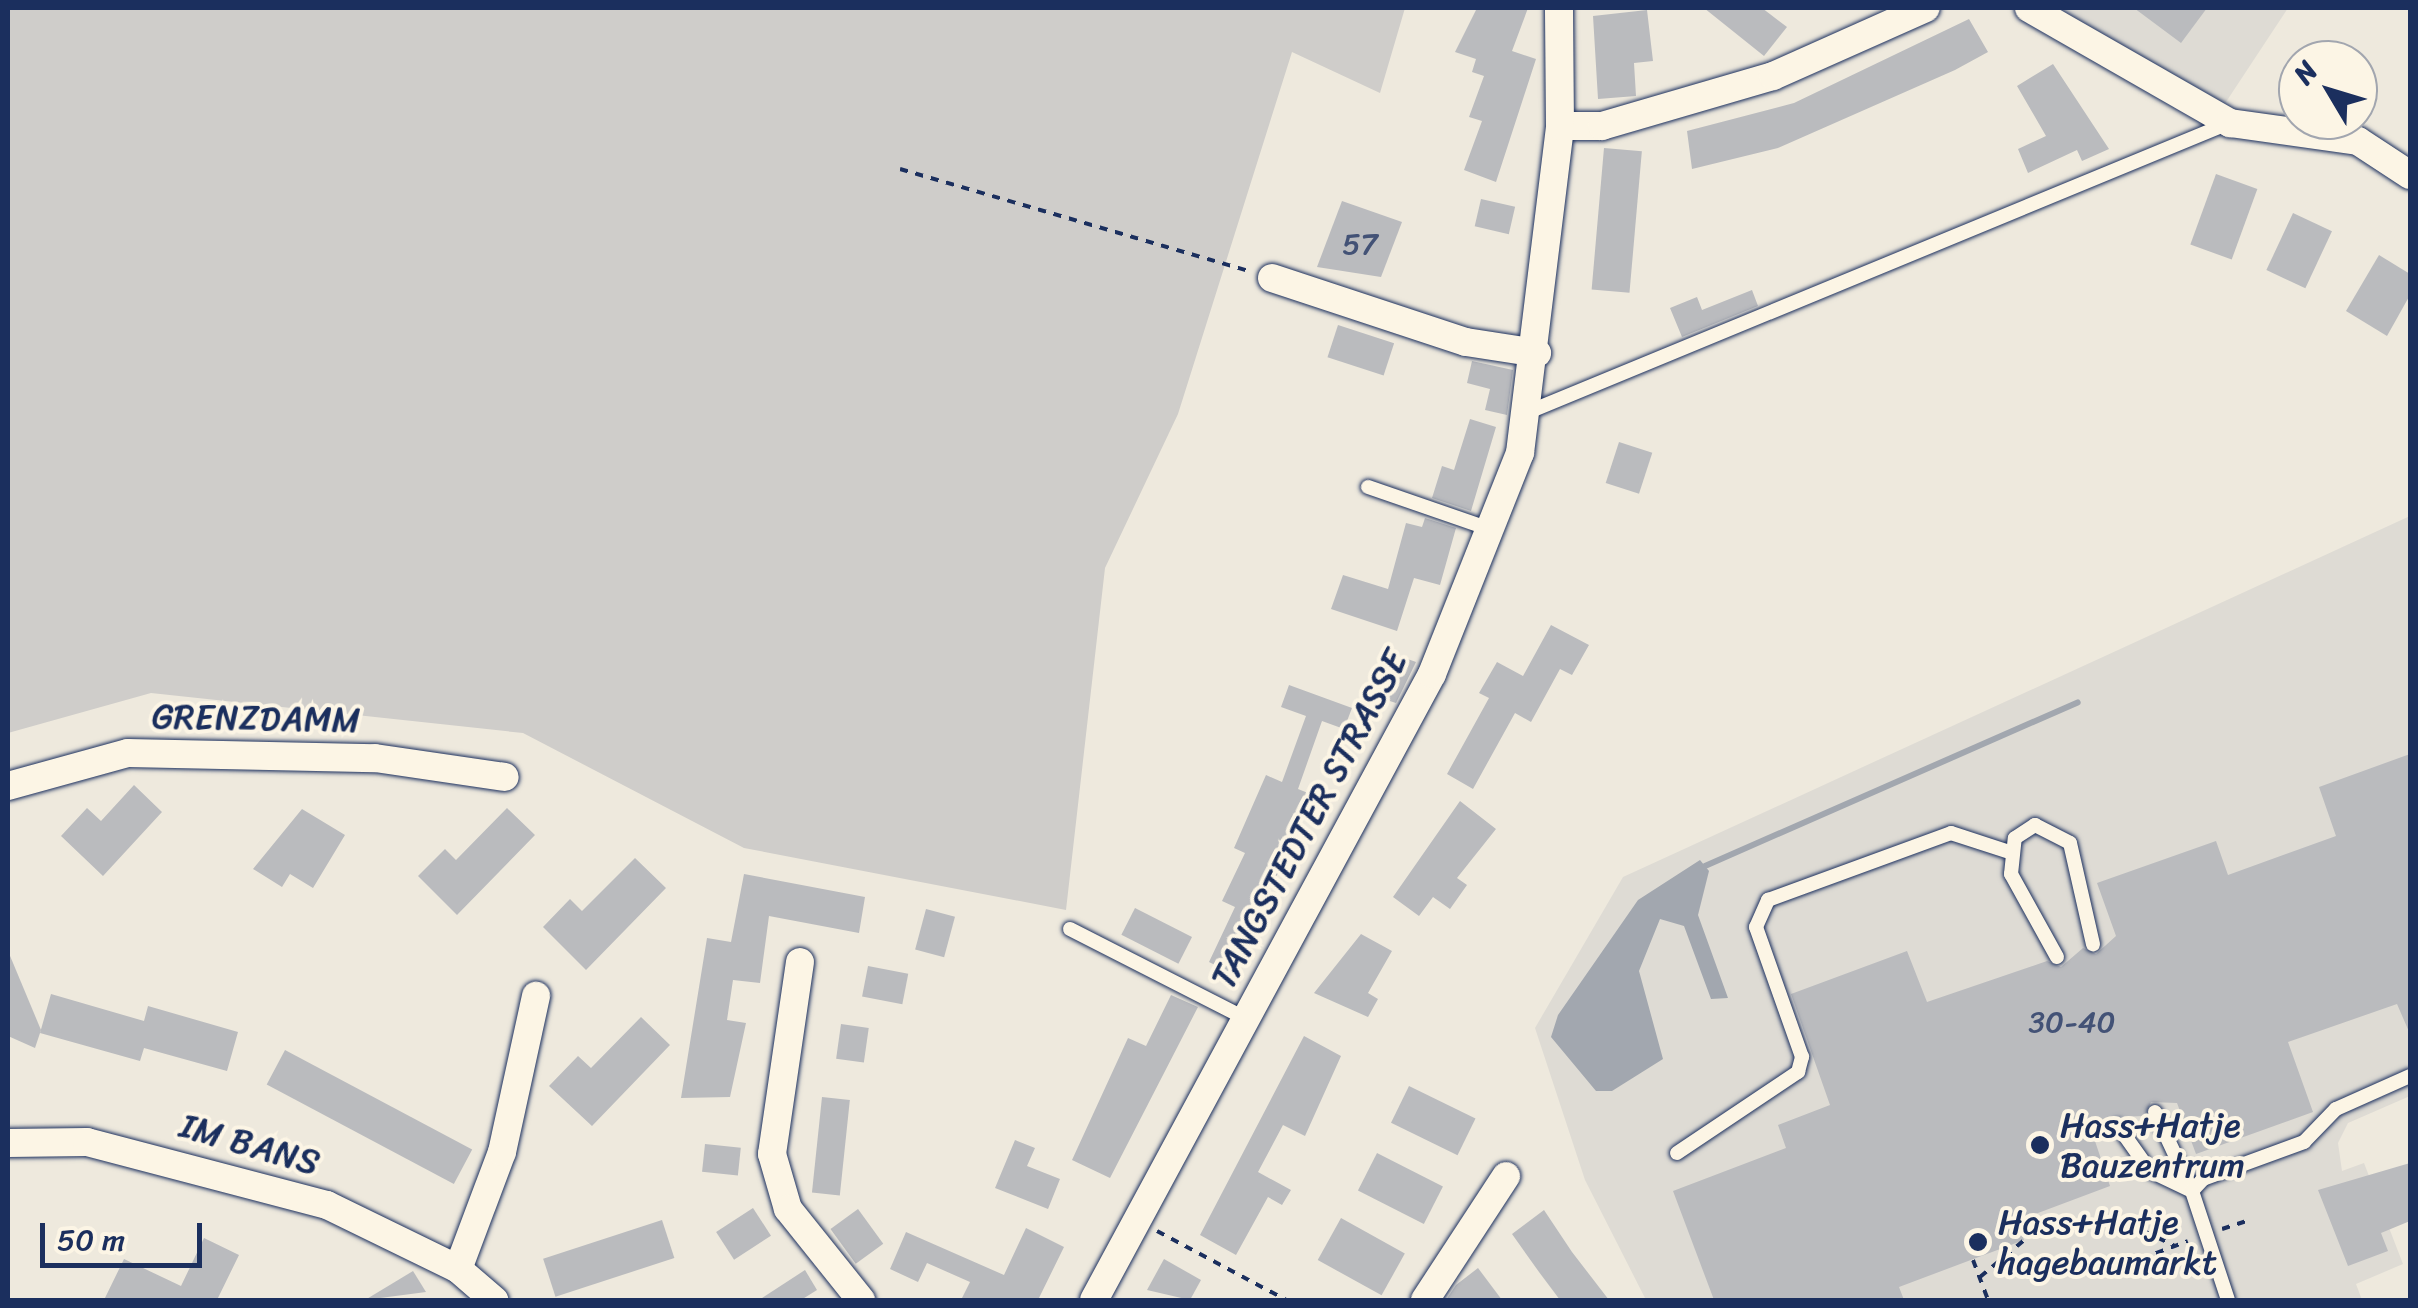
<!DOCTYPE html>
<html>
<head>
<meta charset="utf-8">
<style>
  body { margin:0 }
  #map { position:relative; width:2418px; height:1308px; overflow:hidden; background:#eee9dd; font-family:Sriracha,sans-serif }
  div>[style] { position:absolute }
  [style*='--x'] { left:calc(var(--x)*1px); top:calc(var(--y)*1px); width:calc(var(--w)*1px); rotate:calc(var(--a)*1deg) }
  .built>* { inset:0; background:#dedbd4 }
  .green>* { inset:0; background:#cfcdca }
  .water>* { inset:0; background:#a2a7af }
  .stream>* { height:6px; margin:-3px; padding:0 3px; transform-origin:3px; border-radius:3px; background:#a2a7af }
  .building>* { inset:0; background:#babbbe; transform-origin:0 0 }
  .path>* { height:4px; margin-top:-2px; transform-origin:0; background:repeating-linear-gradient(90deg,#1b2f5e 0 8px,transparent 0 16px) }
  .roads { filter:drop-shadow(0 0 2px #1b2f5e) drop-shadow(0 0 2px #1b2f5e) }
  .lane>* { height:14px; margin:-7px; padding:0 7px; transform-origin:7px; border-radius:7px; background:#fcf5e5 }
  .street>* { height:28px; margin:-14px; padding:0 14px; transform-origin:14px; border-radius:14px; background:#fcf5e5 }
  .dots>* { width:28px; height:28px; translate:-50% -50%; box-sizing:border-box; border:5px solid #fcf5e5; border-radius:50% }
  span { translate:-50% -50%; white-space:nowrap; text-align:center; line-height:1.15; -webkit-text-stroke:8px #fcf5e5; paint-order:stroke }
  .number-label { font-size:30px; color:#435276 }
  .number-label span { -webkit-text-stroke-width:0 }
  .street-label { font-size:35px; color:#1b2f5e }
  .poi-label { font-size:35px; color:#1b2f5e }
  .left { translate:0 -50%; text-align:left }
  .frame { position:absolute; inset:0; border:10px solid #1b2f5e; pointer-events:none }
  .north { position:absolute; left:2278px; top:40px; width:100px; height:100px; box-sizing:border-box; background:#fcf5e5; border:2px solid #a2a6af; border-radius:50%; rotate:308deg; font-size:28px; font-weight:700; line-height:40px; text-align:center; color:#1b2f5e }
  .north::after { content:''; display:block; margin:auto; width:35px; height:45px; background:#1b2f5e; clip-path:polygon(50% 0,100% 100%,50% 72%,0 100%) }
  .scale { position:absolute; left:40px; top:1223px; width:162px; height:45px; box-sizing:border-box; border:5px solid #1b2f5e; border-top:0; padding-left:12px; font-size:30px; line-height:35px; white-space:nowrap; color:#1b2f5e; -webkit-text-stroke:8px #fcf5e5; paint-order:stroke }
</style>
</head>
<body>
<div id="map">
  <div class="built">
    <div style="clip-path:polygon(2059px 8px,2288px 8px,2224px 105px)"></div>
    <div style="clip-path:polygon(2410px 516px,2410px 1096px,2348px 1123px,2338px 1143px,2342px 1171px,2364px 1163px,2403px 1264px,2356px 1284px,2362px 1300px,1646px 1300px,1585px 1180px,1535px 1028px,1623px 877px)"></div>
  </div>
  <div class="green">
    <div style="clip-path:polygon(8px 8px,1405px 8px,1380px 93px,1292px 52px,1178px 414px,1105px 568px,1066px 910px,744px 848px,523px 733px,151px 693px,8px 733px)"></div>
  </div>
  <div class="water">
    <div style="clip-path:polygon(1700px 860px,1709px 871px,1698px 915px,1728px 998px,1711px 999px,1684px 926px,1660px 919px,1639px 971px,1663px 1059px,1612px 1091px,1596px 1091px,1551px 1037px,1558px 1015px,1638px 900px)"></div>
  </div>
  <div class="stream">
    <div style="--x:1705;--y:866;--w:407;--a:-23.7"></div>
  </div>
  <div class="building">
    <div style="clip-path:polygon(1477px 8px,1528px 8px,1512px 51px,1536px 59px,1496px 182px,1464px 170px,1482px 121px,1469px 117px,1484px 76px,1472px 72px,1476px 59px,1455px 52px)"></div>
    <div style="clip-path:polygon(1704px 8px,1762px 8px,1787px 27px,1764px 56px)"></div>
    <div style="clip-path:polygon(2134px 8px,2207px 8px,2181px 43px)"></div>
    <div style="clip-path:polygon(1647px 10px,1653px 61px,1634px 63px,1636px 96px,1598px 99px,1593px 16px)"></div>
    <div style="clip-path:polygon(1969px 19px,1988px 52px,1955px 70px,1778px 148px,1692px 169px,1687px 131px,1794px 103px)"></div>
    <div style="clip-path:polygon(2053px 64px,2109px 149px,2082px 161px,2077px 150px,2028px 173px,2018px 149px,2046px 136px,2017px 86px)"></div>
    <div style="left:1604px;top:148px;width:38px;height:142px;rotate:5deg"></div>
    <div style="left:2216px;top:174px;width:44px;height:75px;rotate:20deg"></div>
    <div style="left:1481px;top:199px;width:35px;height:28px;rotate:13deg"></div>
    <div style="clip-path:polygon(1342px 201px,1402px 222px,1381px 277px,1317px 267px)"></div>
    <div style="left:2293px;top:213px;width:43px;height:63px;rotate:25deg"></div>
    <div style="clip-path:polygon(2379px 255px,2410px 274px,2410px 295px,2387px 336px,2346px 311px)"></div>
    <div style="clip-path:polygon(1752px 290px,1758px 306px,1682px 337px,1670px 308px,1697px 297px,1702px 310px)"></div>
    <div style="left:1338px;top:325px;width:59px;height:34px;rotate:18deg"></div>
    <div style="clip-path:polygon(1472px 361px,1513px 370px,1507px 415px,1485px 410px,1490px 389px,1467px 383px)"></div>
    <div style="clip-path:polygon(1470px 419px,1496px 427px,1471px 511px,1432px 498px,1442px 466px,1454px 470px)"></div>
    <div style="left:1619px;top:442px;width:35px;height:43px;rotate:18deg"></div>
    <div style="clip-path:polygon(1425px 518px,1456px 528px,1440px 585px,1414px 578px,1397px 631px,1331px 609px,1343px 575px,1388px 589px,1406px 523px,1422px 527px)"></div>
    <div style="clip-path:polygon(1551px 625px,1589px 645px,1572px 675px,1560px 669px,1531px 722px,1515px 713px,1473px 789px,1447px 774px,1489px 698px,1479px 693px,1497px 662px,1523px 676px)"></div>
    <div style="clip-path:polygon(1391px 653px,1416px 662px,1396px 703px,1377px 697px)"></div>
    <div style="clip-path:polygon(1289px 685px,1352px 708px,1344px 729px,1322px 721px,1298px 789px,1308px 793px,1290px 838px,1296px 841px,1242px 938px,1249px 941px,1233px 974px,1209px 962px,1235px 907px,1222px 901px,1245px 853px,1234px 848px,1266px 775px,1282px 782px,1306px 716px,1281px 707px)"></div>
    <div style="clip-path:polygon(2410px 754px,2410px 1034px,2397px 1004px,2288px 1042px,2313px 1112px,2196px 1154px,2177px 1103px,2151px 1102px,2145px 1116px,2113px 1117px,2093px 1135px,2110px 1186px,2017px 1221px,2024px 1240px,1899px 1287px,1904px 1300px,1714px 1300px,1673px 1191px,1786px 1148px,1778px 1125px,1830px 1105px,1791px 994px,1907px 951px,1927px 1002px,2047px 961px,2061px 967px,2083px 948px,2096px 954px,2116px 936px,2097px 883px,2216px 841px,2228px 875px,2336px 836px,2319px 787px)"></div>
    <div style="clip-path:polygon(134px 785px,162px 812px,103px 876px,61px 836px,87px 808px,101px 821px)"></div>
    <div style="clip-path:polygon(1460px 801px,1496px 829px,1457px 878px,1467px 885px,1450px 909px,1433px 897px,1419px 916px,1393px 897px)"></div>
    <div style="clip-path:polygon(507px 808px,535px 835px,457px 915px,418px 876px,445px 849px,456px 860px)"></div>
    <div style="clip-path:polygon(302px 809px,345px 835px,313px 888px,290px 874px,282px 887px,253px 869px)"></div>
    <div style="clip-path:polygon(635px 858px,666px 888px,586px 970px,543px 927px,570px 899px,582px 911px)"></div>
    <div style="clip-path:polygon(744px 874px,865px 897px,859px 933px,769px 916px,760px 983px,733px 980px,727px 1020px,746px 1023px,730px 1097px,681px 1098px,707px 938px,731px 942px)"></div>
    <div style="left:1135px;top:908px;width:64px;height:30px;rotate:27deg"></div>
    <div style="left:926px;top:909px;width:30px;height:42px;rotate:15deg"></div>
    <div style="clip-path:polygon(1361px 934px,1392px 951px,1368px 993px,1378px 999px,1368px 1017px,1314px 993px)"></div>
    <div style="clip-path:polygon(8px 951px,41px 1030px,35px 1048px,8px 1036px)"></div>
    <div style="left:868px;top:966px;width:41px;height:31px;rotate:11deg"></div>
    <div style="clip-path:polygon(51px 994px,144px 1021px,148px 1006px,238px 1032px,227px 1071px,144px 1048px,140px 1061px,40px 1033px)"></div>
    <div style="clip-path:polygon(1171px 995px,1198px 1007px,1110px 1178px,1072px 1160px,1128px 1038px,1146px 1046px)"></div>
    <div style="clip-path:polygon(641px 1017px,670px 1045px,592px 1126px,549px 1086px,578px 1056px,591px 1068px)"></div>
    <div style="left:841px;top:1024px;width:28px;height:35px;rotate:8deg"></div>
    <div style="clip-path:polygon(1304px 1036px,1341px 1056px,1305px 1136px,1283px 1125px,1258px 1172px,1291px 1190px,1282px 1205px,1268px 1197px,1236px 1255px,1200px 1235px)"></div>
    <div style="left:285px;top:1050px;width:212px;height:39px;rotate:28deg"></div>
    <div style="left:1409px;top:1086px;width:74px;height:41px;rotate:26deg"></div>
    <div style="left:822px;top:1097px;width:28px;height:96px;rotate:6deg"></div>
    <div style="clip-path:polygon(1015px 1140px,1035px 1148px,1027px 1166px,1060px 1179px,1048px 1209px,995px 1188px)"></div>
    <div style="left:705px;top:1144px;width:36px;height:28px;rotate:6deg"></div>
    <div style="left:1377px;top:1153px;width:74px;height:42px;rotate:27deg"></div>
    <div style="clip-path:polygon(2410px 1163px,2410px 1221px,2381px 1233px,2388px 1251px,2348px 1266px,2318px 1190px)"></div>
    <div style="left:753px;top:1208px;width:33px;height:44px;rotate:57deg"></div>
    <div style="left:858px;top:1209px;width:43px;height:34px;rotate:54deg"></div>
    <div style="clip-path:polygon(1544px 1210px,1572px 1252px,1609px 1300px,1560px 1300px,1539px 1272px,1512px 1234px)"></div>
    <div style="left:1341px;top:1218px;width:73px;height:48px;rotate:29deg"></div>
    <div style="left:662px;top:1220px;width:40px;height:125px;rotate:72deg"></div>
    <div style="clip-path:polygon(1026px 1228px,1064px 1247px,1038px 1300px,961px 1300px,970px 1282px,927px 1263px,918px 1282px,890px 1269px,906px 1232px,1004px 1275px)"></div>
    <div style="clip-path:polygon(204px 1238px,239px 1255px,217px 1300px,104px 1300px,124px 1259px,181px 1286px)"></div>
    <div style="clip-path:polygon(1164px 1259px,1201px 1280px,1190px 1300px,1147px 1290px)"></div>
    <div style="clip-path:polygon(1478px 1268px,1502px 1300px,1446px 1300px,1456px 1285px)"></div>
    <div style="clip-path:polygon(805px 1270px,817px 1290px,801px 1300px,759px 1300px)"></div>
    <div style="clip-path:polygon(413px 1271px,426px 1292px,365px 1300px)"></div>
  </div>
  <div class="path">
    <div style="--x:900;--y:169;--w:363;--a:16.3"></div>
    <div style="--x:2222;--y:1229;--w:25;--a:-18"></div>
    <div style="--x:1157;--y:1231;--w:146;--a:28.1"></div>
    <div style="--x:1973;--y:1260;--w:43;--a:69.4"></div>
    <div style="--x:2111;--y:1270;--w:82;--a:-20.6"></div>
    <div style="--x:1980;--y:1277;--w:80;--a:-39.9"></div>
    <div style="--x:2041;--y:1226;--w:88;--a:-1.3"></div>
    <div style="--x:2129;--y:1224;--w:51;--a:25.6"></div>
  </div>
  <div class="roads">
    <div class="lane">
      <div style="--x:1526;--y:413;--w:760;--a:-22.42"></div>
      <div style="--x:1368;--y:487;--w:129;--a:19"></div>
      <div style="--x:1070;--y:929;--w:196;--a:27"></div>
      <div style="--x:2057;--y:957;--w:95;--a:-119"></div>
      <div style="--x:2011;--y:874;--w:36;--a:-84"></div>
      <div style="--x:2015;--y:838;--w:24;--a:-33"></div>
      <div style="--x:2035;--y:825;--w:39;--a:27"></div>
      <div style="--x:2070;--y:843;--w:104;--a:77.2"></div>
      <div style="--x:2155;--y:1112;--w:87;--a:64.9"></div>
      <div style="--x:2118;--y:1126;--w:55;--a:54.6"></div>
      <div style="--x:2150;--y:1171;--w:47;--a:25.5"></div>
      <div style="--x:1677;--y:1153;--w:146;--a:-33.8"></div>
      <div style="--x:1798;--y:1072;--w:16;--a:-75"></div>
      <div style="--x:1802;--y:1057;--w:138;--a:-109.5"></div>
      <div style="--x:1756;--y:927;--w:30;--a:-66"></div>
      <div style="--x:1768;--y:900;--w:195;--a:-20.1"></div>
      <div style="--x:1951;--y:833;--w:61;--a:18.1"></div>
      <div style="--x:2228;--y:1300;--w:115;--a:-108.3"></div>
      <div style="--x:2192;--y:1191;--w:16;--a:-47"></div>
      <div style="--x:2203;--y:1179;--w:108;--a:-20.1"></div>
      <div style="--x:2304;--y:1142;--w:46;--a:-45.9"></div>
      <div style="--x:2336;--y:1109;--w:81;--a:-24"></div>
    </div>
    <div class="street">
      <div style="--x:2029;--y:8;--w:232;--a:29.8"></div>
      <div style="--x:2230;--y:123;--w:129;--a:8"></div>
      <div style="--x:2358;--y:141;--w:62;--a:33.2"></div>
      <div style="--x:1560;--y:126;--w:42;--a:0"></div>
      <div style="--x:1602;--y:126;--w:178;--a:-16.3"></div>
      <div style="--x:1773;--y:76;--w:167;--a:-24"></div>
      <div style="--x:1272;--y:278;--w:204;--a:18.3"></div>
      <div style="--x:1466;--y:342;--w:72;--a:8.8"></div>
      <div style="--x:8;--y:786;--w:124;--a:-15.4"></div>
      <div style="--x:128;--y:753;--w:247;--a:1.2"></div>
      <div style="--x:375;--y:758;--w:131;--a:8.3"></div>
      <div style="--x:800;--y:962;--w:194;--a:98.3"></div>
      <div style="--x:772;--y:1154;--w:57;--a:73.8"></div>
      <div style="--x:788;--y:1209;--w:117;--a:51.3"></div>
      <div style="--x:8;--y:1143;--w:79;--a:-0.7"></div>
      <div style="--x:87;--y:1142;--w:248;--a:14.7"></div>
      <div style="--x:327;--y:1205;--w:146;--a:26"></div>
      <div style="--x:458;--y:1269;--w:48;--a:40.7"></div>
      <div style="--x:458;--y:1269;--w:125;--a:-69.4"></div>
      <div style="--x:502;--y:1152;--w:160;--a:-77.7"></div>
      <div style="--x:1094;--y:1300;--w:711;--a:-61.63"></div>
      <div style="--x:1432;--y:674;--w:238;--a:-68.3"></div>
      <div style="--x:1520;--y:453;--w:329;--a:-83"></div>
      <div style="--x:1560;--y:126;--w:118;--a:-90.5"></div>
      <div style="--x:1425;--y:1300;--w:148;--a:-56.8"></div>
    </div>
  </div>
  <div class="dots">
    <div style="left:2040px;top:1145px;background:#1b2f5e"></div>
    <div style="left:1978px;top:1242px;background:#1b2f5e"></div>
  </div>
  <div class="number-label">
    <span style="left:1360px;top:244px">57</span>
    <span style="left:2072px;top:1022px">30-40</span>
  </div>
  <div class="street-label">
    <span style="left:256px;top:718px;rotate:1deg">GRENZDAMM</span>
    <span style="left:1309px;top:819px;rotate:-62deg">TANGSTEDTER STRASSE</span>
    <span style="left:250px;top:1144px;rotate:16deg">IM BANS</span>
  </div>
  <div class="poi-label">
    <span class="left" style="left:2060px;top:1145px">Hass+Hatje<br>Bauzentrum</span>
    <span class="left" style="left:1998px;top:1242px">Hass+Hatje<br>hagebaumarkt</span>
  </div>
  <div class="frame"></div>
  <div class="north">N</div>
  <div class="scale">50 m</div>
</div>
</body>
</html>
